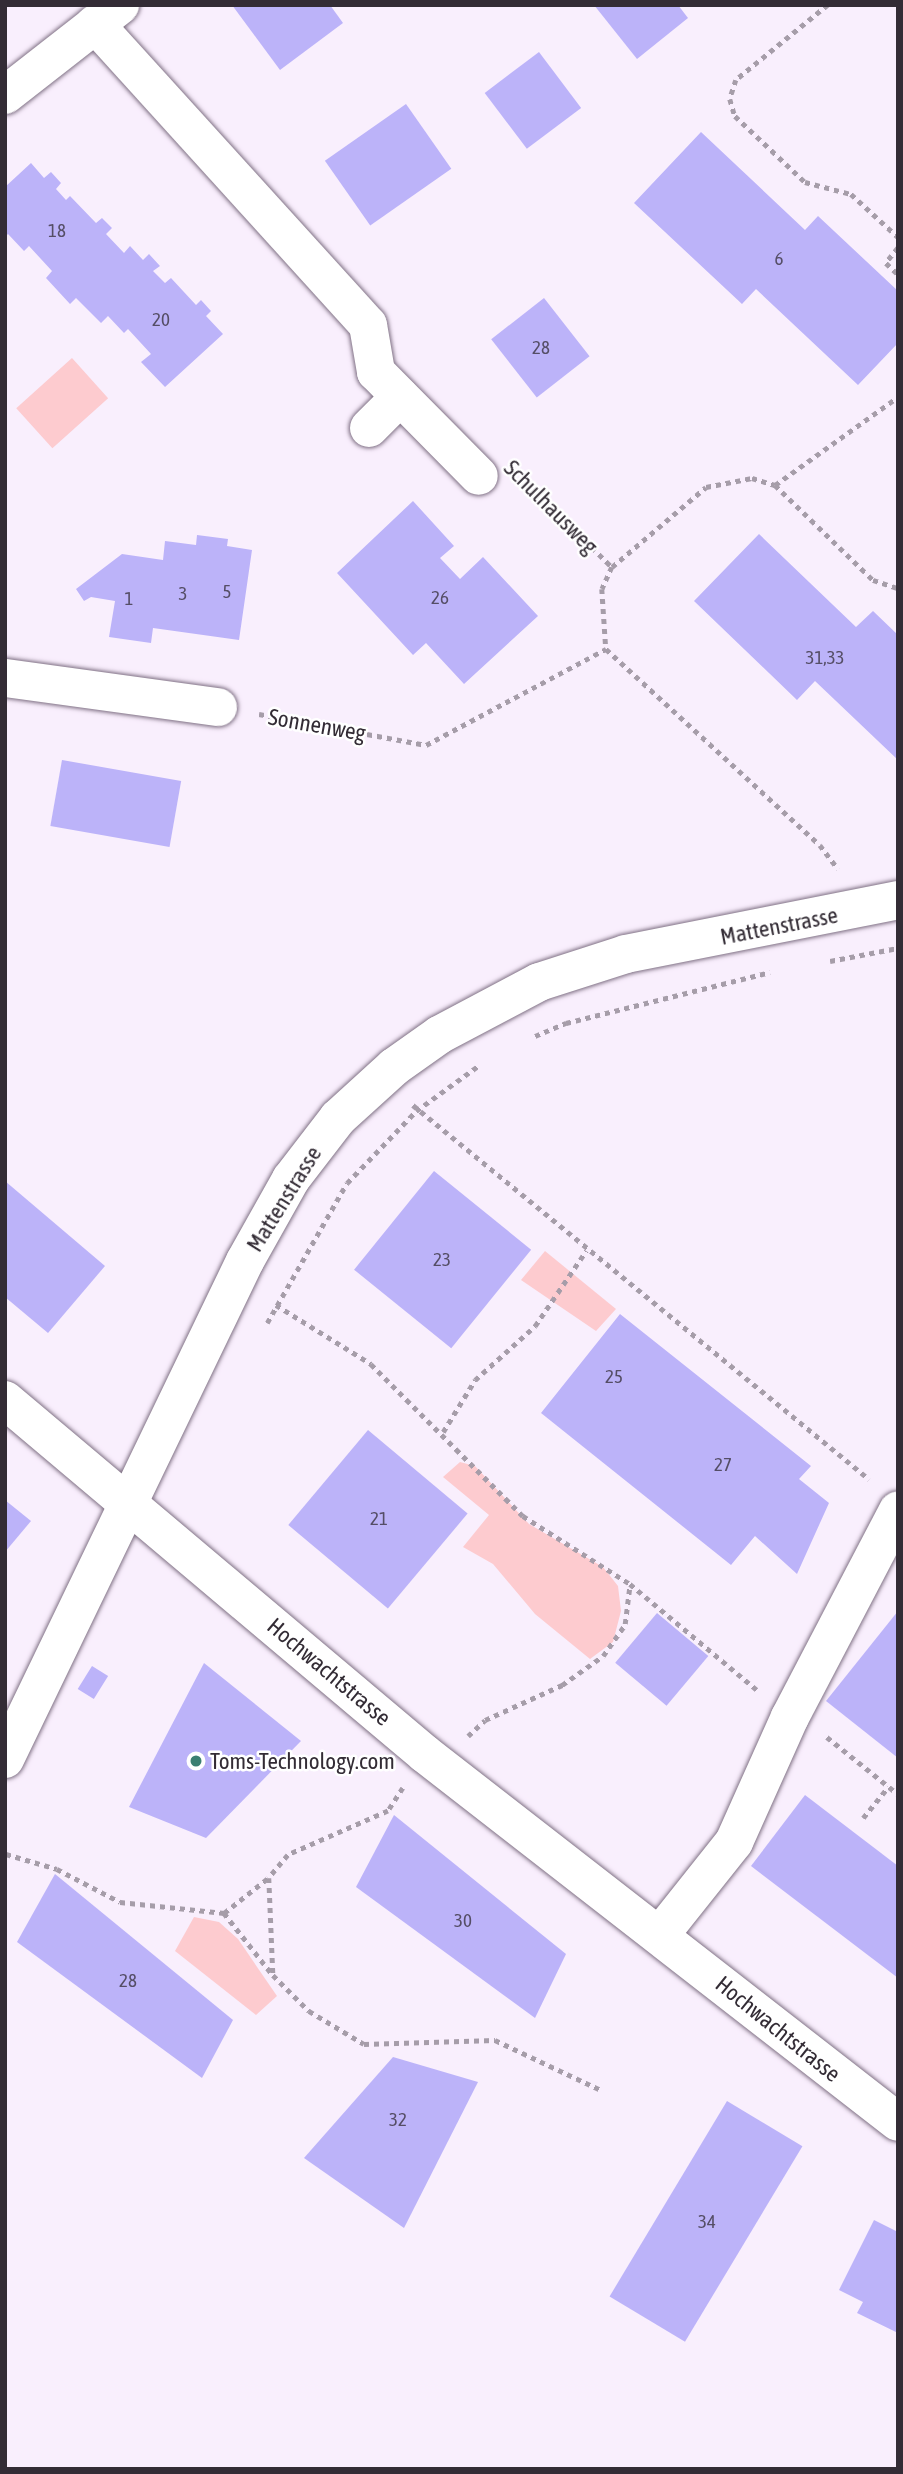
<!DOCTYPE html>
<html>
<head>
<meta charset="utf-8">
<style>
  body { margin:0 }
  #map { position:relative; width:903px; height:2474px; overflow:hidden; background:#f9effd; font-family:"Asap Condensed",sans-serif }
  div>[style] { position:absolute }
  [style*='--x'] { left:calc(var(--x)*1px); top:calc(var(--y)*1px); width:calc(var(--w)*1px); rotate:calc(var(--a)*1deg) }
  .green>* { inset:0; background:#fdcbcf; transform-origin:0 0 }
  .building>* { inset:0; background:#bcb3f9; transform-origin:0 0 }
  .path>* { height:4.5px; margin-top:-2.25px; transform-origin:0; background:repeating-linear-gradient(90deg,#a69da9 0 5px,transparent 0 10px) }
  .roads { filter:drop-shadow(0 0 2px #807185) drop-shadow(0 0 2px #807185) }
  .minor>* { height:38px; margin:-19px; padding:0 19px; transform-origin:19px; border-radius:19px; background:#fff }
  .dots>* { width:19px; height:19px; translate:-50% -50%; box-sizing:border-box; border:4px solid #fff; border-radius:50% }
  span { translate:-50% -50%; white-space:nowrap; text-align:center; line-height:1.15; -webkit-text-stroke:5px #fff; paint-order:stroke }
  .number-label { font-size:19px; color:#554e66 }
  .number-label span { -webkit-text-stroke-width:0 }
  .street-label { font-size:23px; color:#332c35 }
  .poi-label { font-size:23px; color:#332c35 }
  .left { translate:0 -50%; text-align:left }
  .frame { position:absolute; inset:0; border:7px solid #332c35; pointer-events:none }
</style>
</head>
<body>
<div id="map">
  <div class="green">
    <div style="left:72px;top:358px;width:54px;height:75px;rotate:48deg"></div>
    <div style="clip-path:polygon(545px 1251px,616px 1309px,596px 1331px,521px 1280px)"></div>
    <div style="clip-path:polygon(460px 1462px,475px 1466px,529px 1524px,603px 1567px,618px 1586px,621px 1611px,613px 1642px,590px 1659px,535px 1614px,493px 1564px,463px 1547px,489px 1515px,443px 1477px)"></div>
    <div style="clip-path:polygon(194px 1917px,219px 1922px,238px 1939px,277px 1996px,256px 2015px,175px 1951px)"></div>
  </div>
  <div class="building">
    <div style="clip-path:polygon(232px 5px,330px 5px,343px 23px,280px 70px)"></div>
    <div style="clip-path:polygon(594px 5px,678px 5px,688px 18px,637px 59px)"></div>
    <div style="left:539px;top:52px;width:70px;height:68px;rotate:53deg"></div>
    <div style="left:406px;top:104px;width:79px;height:99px;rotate:55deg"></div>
    <div style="clip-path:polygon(701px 132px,805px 230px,818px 216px,898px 291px,898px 343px,858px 385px,756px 289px,742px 304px,634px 203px)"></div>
    <div style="clip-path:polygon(31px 163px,44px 178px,51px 172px,61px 183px,56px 189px,66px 200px,70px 196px,96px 223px,102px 218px,112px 228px,106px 234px,124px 253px,130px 246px,143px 260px,149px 254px,160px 266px,153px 271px,165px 283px,171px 278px,196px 305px,201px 300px,211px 311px,206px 316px,223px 334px,165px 387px,141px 362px,151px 354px,128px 329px,124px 333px,108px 316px,101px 323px,76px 298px,70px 304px,46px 278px,52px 271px,29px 246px,24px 251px,8px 234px,5px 237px,5px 187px)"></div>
    <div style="left:544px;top:298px;width:74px;height:67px;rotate:52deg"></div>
    <div style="clip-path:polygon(413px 501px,454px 546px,440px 558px,460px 579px,483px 557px,538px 616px,464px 684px,426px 643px,413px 655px,337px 573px)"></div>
    <div style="clip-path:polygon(759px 534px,856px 627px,873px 611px,898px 635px,898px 760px,815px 681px,797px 700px,694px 601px)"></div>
    <div style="clip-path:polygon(197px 535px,228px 539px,227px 546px,252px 550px,239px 640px,153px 628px,151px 643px,109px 637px,115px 601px,91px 597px,84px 601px,76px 589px,122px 554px,163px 560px,165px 541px,196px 545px)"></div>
    <div style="left:62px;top:760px;width:121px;height:67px;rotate:10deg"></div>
    <div style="left:434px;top:1171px;width:125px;height:127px;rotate:39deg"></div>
    <div style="clip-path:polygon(5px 1181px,105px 1266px,48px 1333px,5px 1297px)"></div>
    <div style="clip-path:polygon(620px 1314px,811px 1466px,799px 1479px,829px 1503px,797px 1574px,755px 1536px,731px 1565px,541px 1413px)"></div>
    <div style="left:368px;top:1430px;width:130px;height:124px;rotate:40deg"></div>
    <div style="clip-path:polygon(5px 1500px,31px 1521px,5px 1552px)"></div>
    <div style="clip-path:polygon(898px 1611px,898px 1758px,826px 1701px)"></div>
    <div style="left:657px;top:1613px;width:67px;height:65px;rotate:40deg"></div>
    <div style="clip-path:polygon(204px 1663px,301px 1741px,206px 1838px,129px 1807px)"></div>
    <div style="left:92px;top:1666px;width:19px;height:27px;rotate:32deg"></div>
    <div style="clip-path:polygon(805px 1795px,898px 1866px,898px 1978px,751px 1866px)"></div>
    <div style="clip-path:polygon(394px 1815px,566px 1954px,535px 2018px,356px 1887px)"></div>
    <div style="clip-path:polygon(55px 1874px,233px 2020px,202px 2078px,17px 1942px)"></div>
    <div style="clip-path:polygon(393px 2057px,478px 2082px,404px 2228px,304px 2158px)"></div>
    <div style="left:727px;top:2101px;width:88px;height:228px;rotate:31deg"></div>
    <div style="clip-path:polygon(874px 2220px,898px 2232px,898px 2333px,857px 2313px,863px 2302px,839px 2290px)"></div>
  </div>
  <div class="path">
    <div style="--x:828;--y:5;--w:119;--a:140.8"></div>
    <div style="--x:736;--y:80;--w:20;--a:108"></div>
    <div style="--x:730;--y:99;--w:18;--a:74"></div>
    <div style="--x:735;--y:116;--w:96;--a:43.3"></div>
    <div style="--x:805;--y:182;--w:48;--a:14.6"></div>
    <div style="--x:851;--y:194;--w:64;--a:42.5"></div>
    <div style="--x:898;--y:248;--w:19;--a:129"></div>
    <div style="--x:886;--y:263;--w:16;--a:43"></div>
    <div style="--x:521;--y:477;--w:128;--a:44.7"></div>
    <div style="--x:612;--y:567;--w:24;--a:114"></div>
    <div style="--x:602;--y:589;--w:60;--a:86.2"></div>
    <div style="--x:606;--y:649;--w:290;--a:42.5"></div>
    <div style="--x:820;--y:845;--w:30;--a:53"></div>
    <div style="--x:775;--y:485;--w:136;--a:44.1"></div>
    <div style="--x:873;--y:580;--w:26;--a:18"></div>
    <div style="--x:612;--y:567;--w:123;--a:-40.4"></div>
    <div style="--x:706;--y:487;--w:47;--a:-11.1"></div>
    <div style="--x:752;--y:478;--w:24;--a:17"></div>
    <div style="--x:775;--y:485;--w:151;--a:-35.6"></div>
    <div style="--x:259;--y:714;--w:170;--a:10.5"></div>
    <div style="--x:426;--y:745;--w:204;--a:-28.1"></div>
    <div style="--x:830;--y:961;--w:69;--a:-10.8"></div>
    <div style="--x:535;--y:1036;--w:34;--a:-23"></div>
    <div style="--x:566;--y:1023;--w:210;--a:-14"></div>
    <div style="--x:413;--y:1105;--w:590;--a:39.36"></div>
    <div style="--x:276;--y:1305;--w:112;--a:31.8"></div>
    <div style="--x:371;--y:1364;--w:215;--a:45"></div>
    <div style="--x:523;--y:1516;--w:127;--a:32.4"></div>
    <div style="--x:630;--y:1584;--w:165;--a:39.8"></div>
    <div style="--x:267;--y:1323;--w:161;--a:-60.3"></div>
    <div style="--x:347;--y:1183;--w:100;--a:-46.2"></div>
    <div style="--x:416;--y:1111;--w:77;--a:-36"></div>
    <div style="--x:443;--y:1432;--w:61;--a:-58.4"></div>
    <div style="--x:475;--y:1380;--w:81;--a:-42"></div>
    <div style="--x:535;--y:1326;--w:91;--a:-55.8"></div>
    <div style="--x:468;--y:1736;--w:23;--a:-43"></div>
    <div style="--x:485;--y:1720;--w:85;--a:-24.4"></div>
    <div style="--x:562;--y:1685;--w:50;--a:-35.3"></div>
    <div style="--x:603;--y:1656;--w:39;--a:-55"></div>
    <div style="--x:625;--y:1624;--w:39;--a:-83"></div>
    <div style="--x:827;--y:1737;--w:91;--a:38.8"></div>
    <div style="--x:403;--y:1788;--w:27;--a:123"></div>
    <div style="--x:388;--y:1811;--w:109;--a:156.3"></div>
    <div style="--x:288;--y:1855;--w:30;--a:130"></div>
    <div style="--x:269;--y:1878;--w:97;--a:87.6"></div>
    <div style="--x:273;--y:1975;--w:51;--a:45"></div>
    <div style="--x:309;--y:2011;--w:64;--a:31"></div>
    <div style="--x:364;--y:2044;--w:131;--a:-1.7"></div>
    <div style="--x:495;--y:2040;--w:119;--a:25.3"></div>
    <div style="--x:863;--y:1818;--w:40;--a:-51"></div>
    <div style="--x:6;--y:1854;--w:53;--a:16.4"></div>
    <div style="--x:57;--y:1869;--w:71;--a:27.6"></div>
    <div style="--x:120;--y:1902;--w:105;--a:6"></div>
    <div style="--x:224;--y:1913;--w:78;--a:51.8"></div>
    <div style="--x:224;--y:1913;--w:56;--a:-38.5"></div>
  </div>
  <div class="roads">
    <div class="minor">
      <div style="--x:95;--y:24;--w:406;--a:47.8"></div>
      <div style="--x:368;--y:325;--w:48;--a:80.3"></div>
      <div style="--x:376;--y:372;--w:146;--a:45.3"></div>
      <div style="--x:5;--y:95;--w:146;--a:-38"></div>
      <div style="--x:369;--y:428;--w:44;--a:-45"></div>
      <div style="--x:5;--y:678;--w:215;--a:7.8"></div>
      <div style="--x:5;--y:1400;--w:549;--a:40.13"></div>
      <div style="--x:425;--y:1754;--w:599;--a:37.88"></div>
      <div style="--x:5;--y:1759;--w:553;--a:-64.27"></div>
      <div style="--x:245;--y:1261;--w:94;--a:-60.7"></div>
      <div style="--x:291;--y:1179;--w:77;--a:-52.4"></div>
      <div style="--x:338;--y:1118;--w:76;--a:-42.3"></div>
      <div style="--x:394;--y:1067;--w:55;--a:-35.4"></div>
      <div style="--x:439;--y:1035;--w:113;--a:-27.9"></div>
      <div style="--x:539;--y:982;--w:91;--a:-17.8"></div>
      <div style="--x:626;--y:954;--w:277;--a:-11.2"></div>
      <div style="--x:660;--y:1935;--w:119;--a:-51.5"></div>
      <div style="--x:734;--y:1842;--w:137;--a:-65.9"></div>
      <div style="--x:790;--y:1717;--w:233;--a:-62.4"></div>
    </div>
  </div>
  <div class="dots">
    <div style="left:196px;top:1761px;background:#3b7f72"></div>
  </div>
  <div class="number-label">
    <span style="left:57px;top:231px">18</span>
    <span style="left:779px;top:259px">6</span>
    <span style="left:161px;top:320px">20</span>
    <span style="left:541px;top:348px">28</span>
    <span style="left:227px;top:592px">5</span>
    <span style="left:183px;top:594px">3</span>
    <span style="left:440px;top:598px">26</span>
    <span style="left:129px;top:599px">1</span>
    <span style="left:825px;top:658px">31,33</span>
    <span style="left:442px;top:1260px">23</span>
    <span style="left:614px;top:1377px">25</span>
    <span style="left:723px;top:1465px">27</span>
    <span style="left:379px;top:1519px">21</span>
    <span style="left:463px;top:1921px">30</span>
    <span style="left:128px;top:1981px">28</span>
    <span style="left:398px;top:2120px">32</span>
    <span style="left:707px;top:2222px">34</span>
  </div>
  <div class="street-label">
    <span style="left:551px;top:507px;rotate:45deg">Schulhausweg</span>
    <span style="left:317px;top:725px;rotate:10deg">Sonnenweg</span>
    <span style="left:779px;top:926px;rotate:-11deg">Mattenstrasse</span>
    <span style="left:284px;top:1199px;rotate:-58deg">Mattenstrasse</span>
    <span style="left:329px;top:1672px;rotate:40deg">Hochwachtstrasse</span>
    <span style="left:778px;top:2029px;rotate:39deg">Hochwachtstrasse</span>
  </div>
  <div class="poi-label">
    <span class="left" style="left:210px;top:1761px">Toms-Technology.com</span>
  </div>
  <div class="frame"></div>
</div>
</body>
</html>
